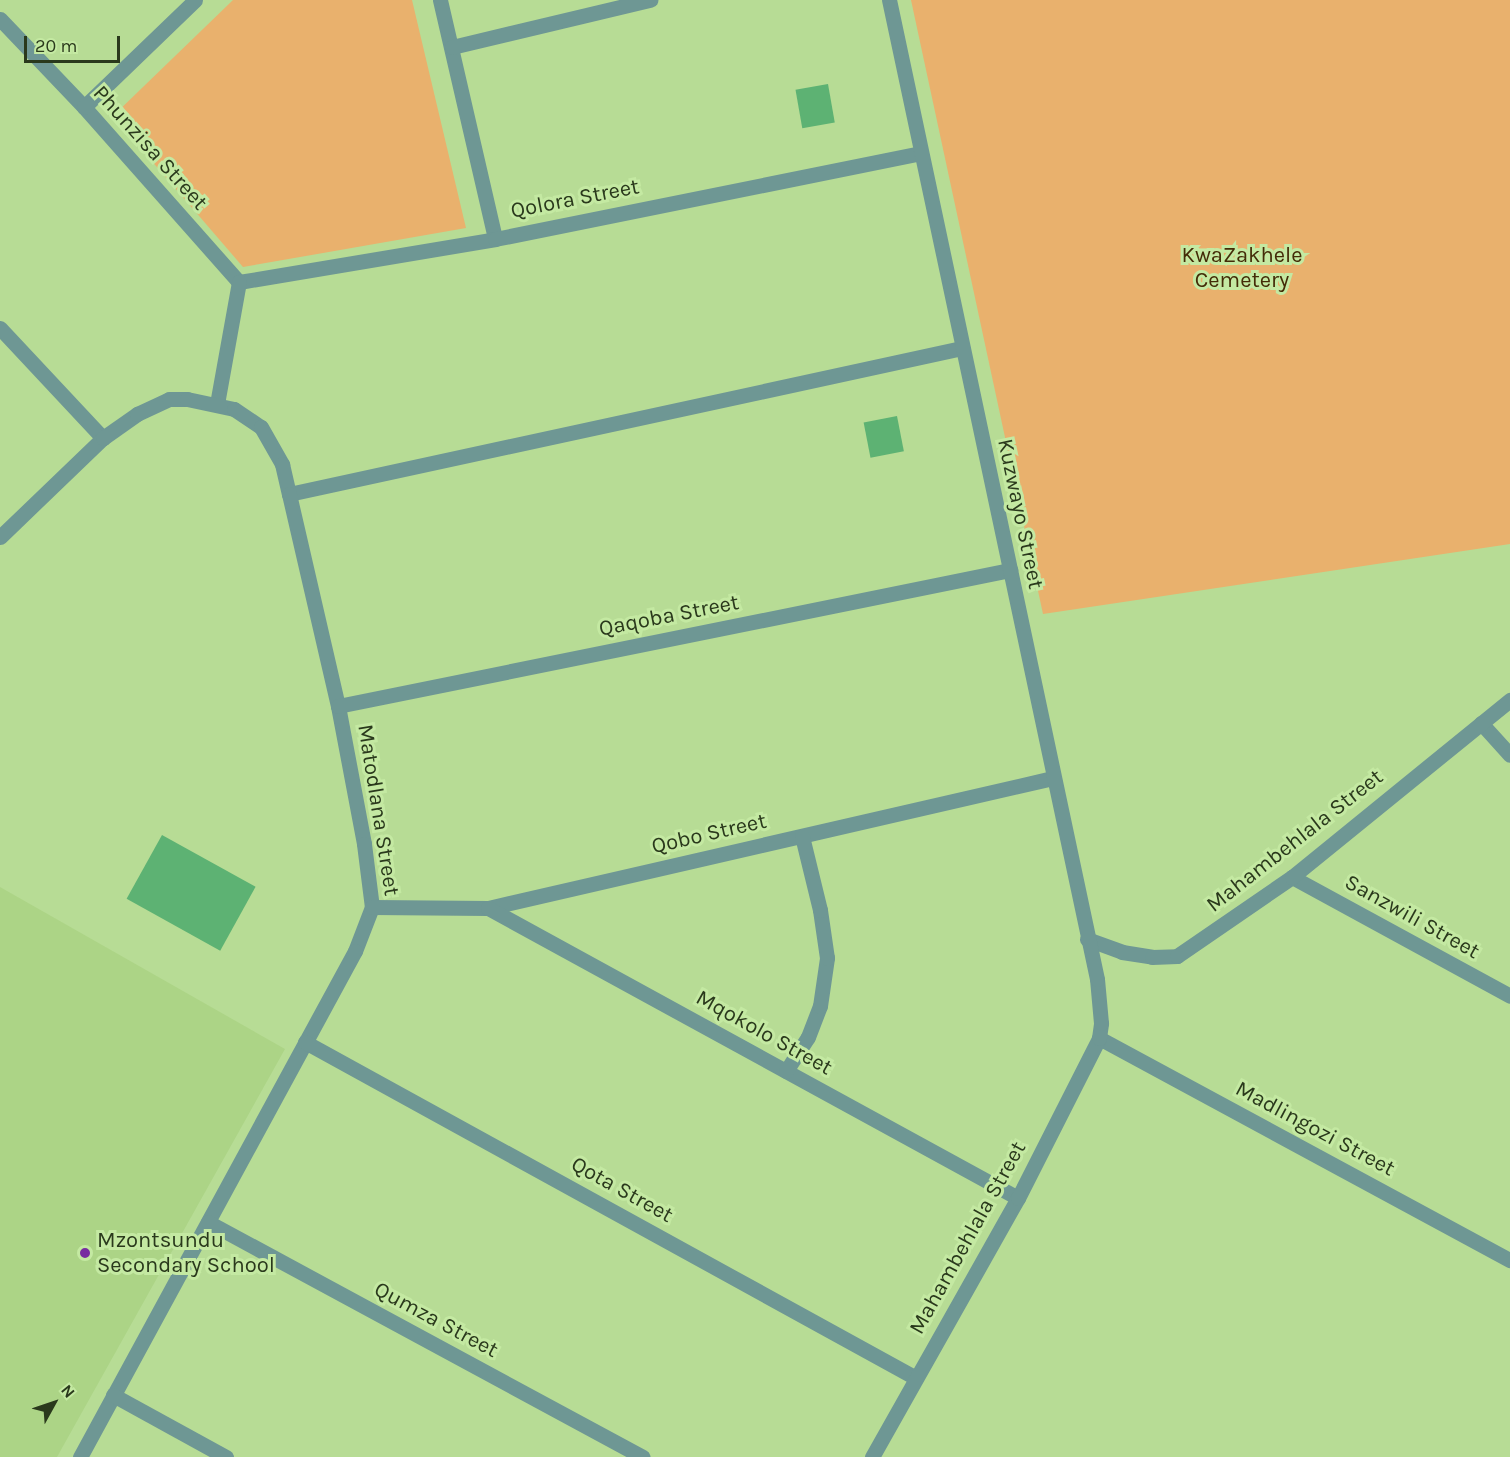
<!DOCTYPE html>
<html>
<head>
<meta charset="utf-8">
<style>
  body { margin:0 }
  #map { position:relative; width:1510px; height:1457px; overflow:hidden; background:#b7dc95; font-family:Karla,sans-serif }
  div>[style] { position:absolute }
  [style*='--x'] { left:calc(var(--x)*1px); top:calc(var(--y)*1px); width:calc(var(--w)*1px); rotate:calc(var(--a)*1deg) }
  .built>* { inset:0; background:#acd486 }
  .green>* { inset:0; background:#e9b16d }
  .building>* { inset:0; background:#5db273; transform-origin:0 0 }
  .street>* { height:15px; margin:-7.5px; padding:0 7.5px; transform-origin:7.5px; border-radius:7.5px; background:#6e9794 }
  .dots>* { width:16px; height:16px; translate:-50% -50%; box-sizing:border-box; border:3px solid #c4e9a2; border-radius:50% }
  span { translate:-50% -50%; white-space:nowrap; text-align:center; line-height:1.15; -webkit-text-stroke:6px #c4e9a2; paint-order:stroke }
  .street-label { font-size:22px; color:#2a391c }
  .park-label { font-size:22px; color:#442b07 }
  .poi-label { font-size:22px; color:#2a391c }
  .left { translate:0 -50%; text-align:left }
  .north { position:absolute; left:24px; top:1373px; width:60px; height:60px; -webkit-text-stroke:4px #c4e9a2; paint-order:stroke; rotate:50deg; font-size:16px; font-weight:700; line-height:24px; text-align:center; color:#2a391c }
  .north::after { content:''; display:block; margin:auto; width:21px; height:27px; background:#2a391c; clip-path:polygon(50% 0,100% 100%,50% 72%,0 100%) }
  .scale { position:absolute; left:24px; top:36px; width:96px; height:27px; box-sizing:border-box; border:3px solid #2a391c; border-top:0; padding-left:8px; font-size:18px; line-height:21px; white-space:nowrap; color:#2a391c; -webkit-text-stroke:4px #c4e9a2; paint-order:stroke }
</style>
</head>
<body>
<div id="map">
  <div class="built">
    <div style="clip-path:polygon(0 887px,285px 1049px,57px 1457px,0 1457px)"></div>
  </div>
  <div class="green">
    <div style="clip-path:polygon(233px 0,412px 0,466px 228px,243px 267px,113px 116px)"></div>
    <div style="clip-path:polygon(911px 0,1510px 0,1510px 544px,1043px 614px)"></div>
  </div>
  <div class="building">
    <div style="left:828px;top:84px;width:39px;height:33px;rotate:80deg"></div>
    <div style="left:897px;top:416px;width:36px;height:34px;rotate:79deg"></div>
    <div style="left:162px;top:835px;width:107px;height:73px;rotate:29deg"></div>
  </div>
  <div class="street">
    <div style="--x:440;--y:0;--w:245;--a:77"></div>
    <div style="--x:0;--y:19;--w:122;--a:46.3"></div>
    <div style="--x:84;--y:107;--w:234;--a:48.5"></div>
    <div style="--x:452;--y:47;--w:204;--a:-13.4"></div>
    <div style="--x:84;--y:107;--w:154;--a:-43.9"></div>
    <div style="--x:239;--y:282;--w:260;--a:-9.5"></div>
    <div style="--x:495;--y:239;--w:434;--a:-11.4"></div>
    <div style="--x:0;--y:328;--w:151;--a:46.9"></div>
    <div style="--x:217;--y:404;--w:124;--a:-79.8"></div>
    <div style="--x:289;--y:494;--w:689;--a:-12.24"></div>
    <div style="--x:0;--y:537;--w:143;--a:-43.9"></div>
    <div style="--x:103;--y:438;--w:42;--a:-35.2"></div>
    <div style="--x:137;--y:414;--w:35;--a:-25"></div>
    <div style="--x:169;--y:399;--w:18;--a:0"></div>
    <div style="--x:187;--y:399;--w:48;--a:12"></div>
    <div style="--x:234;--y:409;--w:32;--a:34"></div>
    <div style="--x:261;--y:427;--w:43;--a:60.4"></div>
    <div style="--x:282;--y:464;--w:31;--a:77"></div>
    <div style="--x:289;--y:494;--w:218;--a:77"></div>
    <div style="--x:338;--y:706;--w:140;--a:79.3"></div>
    <div style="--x:364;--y:844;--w:64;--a:82.8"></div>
    <div style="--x:372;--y:907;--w:47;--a:111.1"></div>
    <div style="--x:355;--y:951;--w:576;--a:118.52"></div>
    <div style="--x:338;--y:706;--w:686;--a:-11.44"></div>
    <div style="--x:1481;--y:723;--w:43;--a:47.8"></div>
    <div style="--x:1292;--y:877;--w:248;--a:28.6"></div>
    <div style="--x:372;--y:907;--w:116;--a:0.5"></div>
    <div style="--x:488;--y:908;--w:580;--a:-12.96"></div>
    <div style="--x:488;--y:908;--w:604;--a:28.69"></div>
    <div style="--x:1087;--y:939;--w:37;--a:20"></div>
    <div style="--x:1122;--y:952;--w:30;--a:9"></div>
    <div style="--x:1152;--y:957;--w:25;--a:-2"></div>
    <div style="--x:1177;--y:956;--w:140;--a:-34.5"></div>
    <div style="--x:1292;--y:877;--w:281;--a:-39.1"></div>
    <div style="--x:1099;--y:1038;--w:467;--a:28.4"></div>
    <div style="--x:305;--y:1042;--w:697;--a:28.81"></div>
    <div style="--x:786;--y:1071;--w:40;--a:-57.1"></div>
    <div style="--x:808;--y:1037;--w:33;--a:-69"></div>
    <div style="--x:820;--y:1006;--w:49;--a:-81.7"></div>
    <div style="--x:827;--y:958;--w:49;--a:-98.3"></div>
    <div style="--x:820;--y:910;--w:76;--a:-103.7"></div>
    <div style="--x:208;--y:1222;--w:494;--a:28.4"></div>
    <div style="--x:113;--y:1395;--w:129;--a:28.8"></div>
    <div style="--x:872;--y:1457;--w:297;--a:-60.6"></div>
    <div style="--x:1018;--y:1198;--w:179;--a:-63.1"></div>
    <div style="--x:1099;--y:1038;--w:15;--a:-82"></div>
    <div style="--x:1101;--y:1023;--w:44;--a:-95.2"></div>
    <div style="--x:1097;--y:979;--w:1001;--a:-101.99"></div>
  </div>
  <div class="dots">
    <div style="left:85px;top:1253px;background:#772da0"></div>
  </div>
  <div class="street-label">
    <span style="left:150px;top:148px;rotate:48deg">Phunzisa Street</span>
    <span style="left:575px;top:199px;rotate:-11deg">Qolora Street</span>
    <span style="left:1020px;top:514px;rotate:78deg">Kuzwayo Street</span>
    <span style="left:669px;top:616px;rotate:-11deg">Qaqoba Street</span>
    <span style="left:378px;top:810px;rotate:81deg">Matodlana Street</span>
    <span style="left:709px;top:834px;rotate:-13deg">Qobo Street</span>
    <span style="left:1295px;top:841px;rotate:-38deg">Mahambehlala Street</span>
    <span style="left:1412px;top:917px;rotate:29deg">Sanzwili Street</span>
    <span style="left:764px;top:1033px;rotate:29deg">Mqokolo Street</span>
    <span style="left:1315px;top:1129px;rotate:28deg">Madlingozi Street</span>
    <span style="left:622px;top:1190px;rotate:29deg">Qota Street</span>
    <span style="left:968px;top:1238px;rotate:-61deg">Mahambehlala Street</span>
    <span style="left:436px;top:1320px;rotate:28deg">Qumza Street</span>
  </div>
  <div class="park-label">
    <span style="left:1242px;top:268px">KwaZakhele<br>Cemetery</span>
  </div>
  <div class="poi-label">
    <span class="left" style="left:97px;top:1253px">Mzontsundu<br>Secondary School</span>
  </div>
  <div class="north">N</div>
  <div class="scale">20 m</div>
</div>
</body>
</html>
